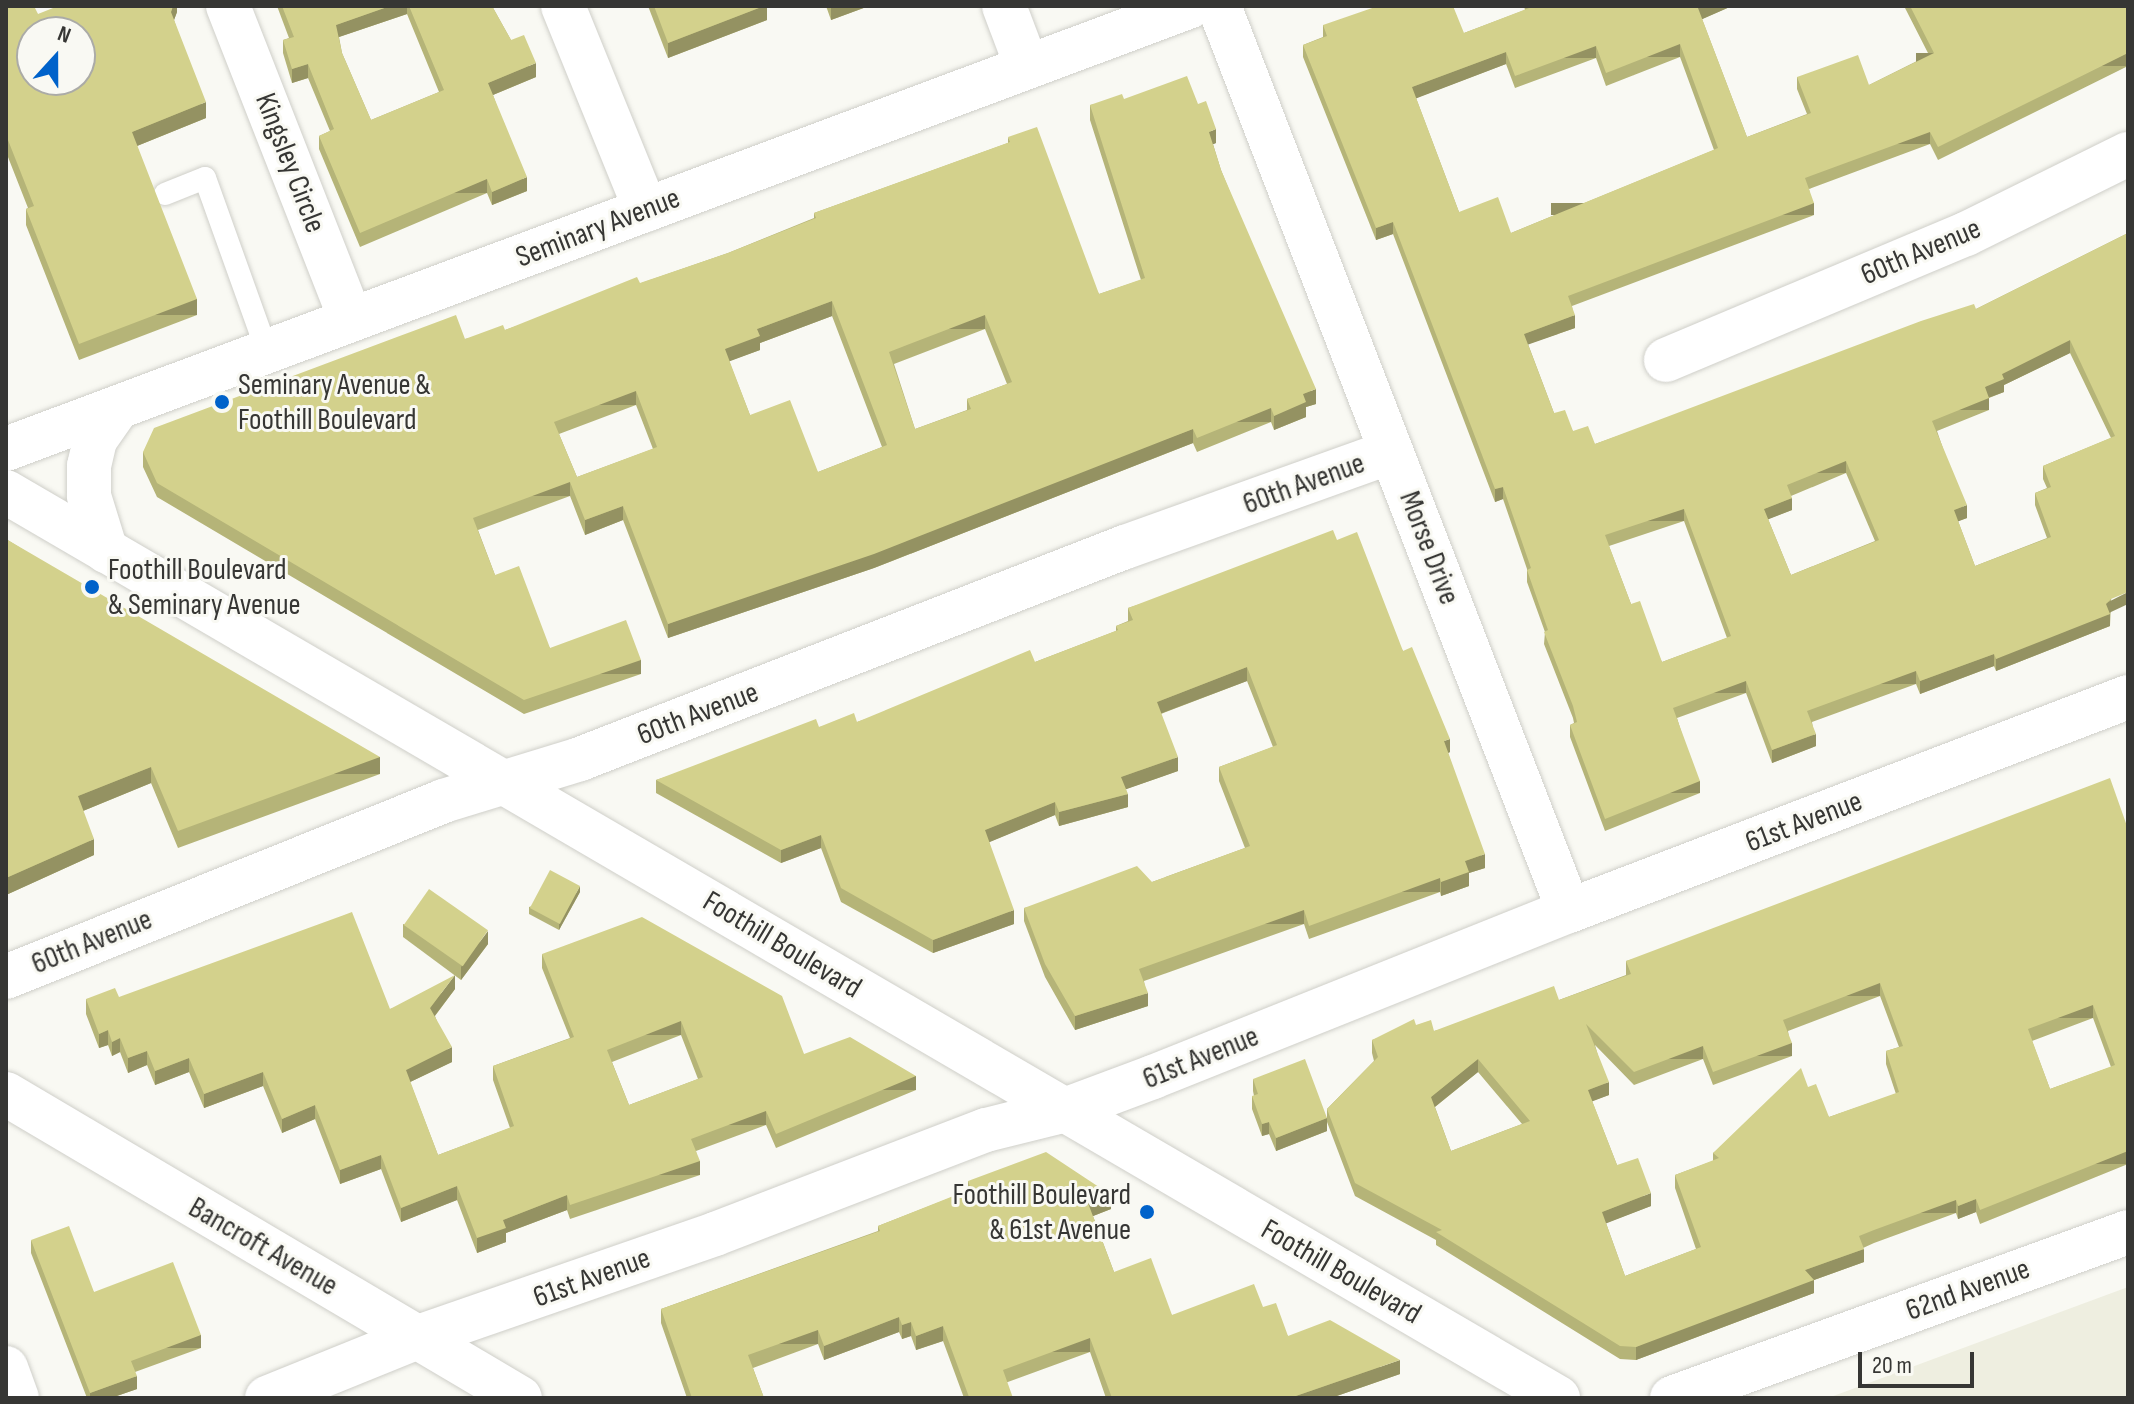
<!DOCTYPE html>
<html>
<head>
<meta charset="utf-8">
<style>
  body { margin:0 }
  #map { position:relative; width:2134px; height:1404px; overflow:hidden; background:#f9f9f3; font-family:"Sofia Sans Condensed",sans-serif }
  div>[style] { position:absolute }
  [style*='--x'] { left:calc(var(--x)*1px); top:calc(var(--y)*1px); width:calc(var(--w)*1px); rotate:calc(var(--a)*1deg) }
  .built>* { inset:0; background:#eeeee0 }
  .roads { filter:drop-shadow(0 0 2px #cfcfc9) drop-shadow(0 0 2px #cfcfc9) }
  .service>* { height:22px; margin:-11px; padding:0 11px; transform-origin:11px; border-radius:11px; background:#fff }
  .minor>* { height:44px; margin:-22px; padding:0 22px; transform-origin:22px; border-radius:22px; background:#fff }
  .tertiary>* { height:44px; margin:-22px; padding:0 22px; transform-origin:22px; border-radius:22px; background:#fff }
  .secondary>* { height:44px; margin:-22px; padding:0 22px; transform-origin:22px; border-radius:22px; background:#fff }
  .wall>* { inset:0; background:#b5b478 }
  .shaded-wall>* { inset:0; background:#949262; transform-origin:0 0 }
  .building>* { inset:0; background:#d3d18c; transform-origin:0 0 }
  .dots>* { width:22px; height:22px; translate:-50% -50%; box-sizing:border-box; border:4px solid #f9f9f3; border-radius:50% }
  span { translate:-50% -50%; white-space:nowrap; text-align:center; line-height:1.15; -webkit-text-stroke:6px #f9f9f3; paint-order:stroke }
  .street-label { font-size:30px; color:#363634 }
  .poi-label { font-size:30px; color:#363634 }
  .left { translate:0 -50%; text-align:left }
  .right { translate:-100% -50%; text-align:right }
  .frame { position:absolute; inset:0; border:8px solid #363634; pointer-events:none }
  .north { position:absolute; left:16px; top:16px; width:80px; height:80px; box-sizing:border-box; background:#f9f9f3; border:2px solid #ababa7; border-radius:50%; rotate:21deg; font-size:22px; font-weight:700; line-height:32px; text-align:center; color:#363634 }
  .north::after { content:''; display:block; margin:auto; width:28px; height:36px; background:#0062ca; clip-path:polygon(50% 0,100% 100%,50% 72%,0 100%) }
  .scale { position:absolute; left:1858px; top:1352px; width:116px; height:36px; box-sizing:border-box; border:4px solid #363634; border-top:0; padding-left:10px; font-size:24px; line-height:28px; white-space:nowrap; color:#363634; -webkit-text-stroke:6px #f9f9f3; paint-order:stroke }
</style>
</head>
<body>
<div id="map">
  <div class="built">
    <div style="clip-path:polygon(2128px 1287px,2128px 1398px,1828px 1398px)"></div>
  </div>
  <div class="roads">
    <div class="service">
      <div style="--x:165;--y:194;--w:43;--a:-21.8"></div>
      <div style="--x:205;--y:178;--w:184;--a:70.3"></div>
    </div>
    <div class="minor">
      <div style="--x:228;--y:6;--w:337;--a:68.6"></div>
      <div style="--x:563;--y:6;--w:220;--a:67.9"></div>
      <div style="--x:1004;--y:6;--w:65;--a:69.3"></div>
      <div style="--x:1219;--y:6;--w:970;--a:68.86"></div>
      <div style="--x:1666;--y:360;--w:325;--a:-22.8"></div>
      <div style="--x:1966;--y:234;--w:181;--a:-26.3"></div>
      <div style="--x:6;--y:977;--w:471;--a:-21.9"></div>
      <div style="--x:443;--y:801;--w:143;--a:-17"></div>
      <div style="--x:580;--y:759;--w:585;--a:-21.26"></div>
      <div style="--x:1125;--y:547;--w:282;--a:-19.7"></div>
      <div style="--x:6;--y:1368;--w:32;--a:70"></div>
      <div style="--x:267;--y:1398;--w:163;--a:-22"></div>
      <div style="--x:418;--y:1337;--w:314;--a:-19.1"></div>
      <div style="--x:715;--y:1234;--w:290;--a:-21"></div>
      <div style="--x:986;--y:1130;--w:78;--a:-14"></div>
      <div style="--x:1062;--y:1111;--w:97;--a:-20.5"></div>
      <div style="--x:1153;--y:1077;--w:448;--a:-21.8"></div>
      <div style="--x:1569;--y:911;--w:599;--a:-20.95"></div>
      <div style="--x:1672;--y:1398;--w:485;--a:-20"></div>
    </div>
    <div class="tertiary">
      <div style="--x:6;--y:449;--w:1265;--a:-20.5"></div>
      <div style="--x:6;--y:1094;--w:597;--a:30.6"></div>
    </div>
    <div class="secondary">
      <div style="--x:6;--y:492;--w:1797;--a:30.27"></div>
      <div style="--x:106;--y:551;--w:58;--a:-107.2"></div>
      <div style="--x:89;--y:496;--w:30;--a:-90"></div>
      <div style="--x:89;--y:466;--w:27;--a:-77"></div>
      <div style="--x:95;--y:440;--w:40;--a:-55.1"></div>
    </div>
  </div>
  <div class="wall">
    <div style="clip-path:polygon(6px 6px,38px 14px,177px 6px,177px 12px,174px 20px,206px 118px,137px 146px,197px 315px,79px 360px,26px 225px,26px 209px,28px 208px,6px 152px)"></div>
    <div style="clip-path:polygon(evenodd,277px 6px,492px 6px,511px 40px,536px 77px,493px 95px,527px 191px,492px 205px,487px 193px,360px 247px,319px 149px,319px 136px,330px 131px,308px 78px,292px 83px,283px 53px,283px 40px,289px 38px,277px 6px,407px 14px,439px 92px,371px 120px,342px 53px,339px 37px,407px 14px)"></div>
    <div style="clip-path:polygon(648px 6px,767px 6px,767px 20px,668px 58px)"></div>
    <div style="clip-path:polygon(826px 6px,869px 6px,831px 20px)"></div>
    <div style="clip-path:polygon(evenodd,1524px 6px,1732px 6px,1702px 19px,1747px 137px,1807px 114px,1797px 89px,1797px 77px,1869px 85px,1929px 55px,1904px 6px,2128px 6px,2128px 66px,1938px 160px,1930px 144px,1809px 189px,1814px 215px,1572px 306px,1575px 328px,1528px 344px,1554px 413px,1573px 431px,1595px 444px,1976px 309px,2128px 233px,2110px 626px,1996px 671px,1994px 666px,1920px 694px,1916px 684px,1812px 722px,1816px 746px,1772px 763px,1746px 693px,1677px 718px,1700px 793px,1605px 831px,1570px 737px,1570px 725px,1574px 723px,1573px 718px,1544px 644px,1545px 632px,1527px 582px,1527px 569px,1503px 499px,1495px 502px,1393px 234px,1376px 240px,1303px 57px,1303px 45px,1323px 37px,1323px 25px,1464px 33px,1525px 10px,1524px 6px,1680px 57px,1714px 150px,1511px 233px,1459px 212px,1416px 98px,1506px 64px,1515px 88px,1596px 58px,1606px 86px,1680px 57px,1524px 6px,2070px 353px,2111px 438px,2043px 466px,2043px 479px,2047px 488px,2035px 493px,2035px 505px,2047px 538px,1975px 566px,1958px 521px,1967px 518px,1937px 431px,1989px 410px,1989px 398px,2004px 392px,2004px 385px,2070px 353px,1524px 6px,1846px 473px,1875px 541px,1791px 575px,1768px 519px,1792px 510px,1791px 496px,1846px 473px,1524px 6px,1684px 521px,1727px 638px,1662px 662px,1631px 604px,1609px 546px,1684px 521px)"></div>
    <div style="clip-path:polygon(evenodd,1124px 99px,1198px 104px,1216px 143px,1213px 144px,1221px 170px,1316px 404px,1306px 407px,1306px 417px,1274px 430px,1271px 422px,1197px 452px,1193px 443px,874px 568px,668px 638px,623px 520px,585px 535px,570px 496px,478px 530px,495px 575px,550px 648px,641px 674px,524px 714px,157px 497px,143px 467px,143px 452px,465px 339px,505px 330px,728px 253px,814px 218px,814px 213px,1008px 143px,1008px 137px,1099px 294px,1141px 280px,1090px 120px,1090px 105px,1124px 99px,832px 316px,882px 447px,818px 472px,750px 415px,729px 361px,760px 350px,760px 343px,832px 316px,1124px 99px,985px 329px,1007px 384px,967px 399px,967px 410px,915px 429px,894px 364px,985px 329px,1124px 99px,636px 405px,653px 449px,577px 477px,559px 434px,636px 405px)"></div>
    <div style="clip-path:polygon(6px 539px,380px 774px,178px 848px,151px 783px,83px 811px,94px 855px,6px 895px)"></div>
    <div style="clip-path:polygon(1337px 540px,1403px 651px,1450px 752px,1448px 753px,1485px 868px,1469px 873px,1469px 886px,1441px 896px,1440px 892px,1309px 939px,1304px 924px,1144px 981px,1148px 1006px,1075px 1030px,1045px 977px,1024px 921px,1024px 908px,1152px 882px,1245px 848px,1219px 781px,1219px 767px,1273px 747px,1247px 681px,1161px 714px,1178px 771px,1126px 789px,1128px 807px,1059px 826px,1055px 815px,989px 842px,1014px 924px,933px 953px,841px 902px,821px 848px,781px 863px,656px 793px,656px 780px,819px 727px,857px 722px,1035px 662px,1116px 631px,1116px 626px,1128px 621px,1128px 608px)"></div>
    <div style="clip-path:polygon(evenodd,2128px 829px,2128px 1164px,1980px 1224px,1976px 1212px,1958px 1219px,1956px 1213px,1874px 1243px,1863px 1248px,1864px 1262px,1814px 1280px,1814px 1293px,1636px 1360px,1620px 1359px,1436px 1245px,1436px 1240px,1355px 1196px,1327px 1122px,1327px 1131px,1276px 1151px,1269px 1134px,1262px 1136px,1252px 1109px,1252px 1096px,1254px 1096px,1253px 1091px,1253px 1079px,1327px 1118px,1327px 1109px,1374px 1061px,1372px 1053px,1372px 1040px,1416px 1025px,1434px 1031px,1559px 1000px,1626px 975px,1626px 961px,2128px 829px,1880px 996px,1899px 1047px,1886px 1051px,1886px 1064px,1896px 1094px,1829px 1117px,1808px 1087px,1713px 1153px,1713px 1161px,1675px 1175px,1675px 1188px,1696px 1249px,1625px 1276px,1606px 1223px,1651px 1206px,1617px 1165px,1592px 1101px,1609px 1095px,1595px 1045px,1634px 1085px,1703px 1059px,1713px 1085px,1792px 1056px,1788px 1031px,1880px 996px,2128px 829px,2093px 1018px,2111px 1067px,2050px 1089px,2032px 1041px,2093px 1018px,2128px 829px,1478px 1072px,1522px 1124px,1451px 1151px,1435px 1107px,1478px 1072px)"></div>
    <div style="clip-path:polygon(580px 892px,559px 930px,529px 914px,529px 907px)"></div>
    <div style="clip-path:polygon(403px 924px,488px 944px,461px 980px,403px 937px)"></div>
    <div style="clip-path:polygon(evenodd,542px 954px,804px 1054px,916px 1090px,776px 1148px,766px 1125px,696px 1151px,700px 1175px,570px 1219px,567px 1210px,506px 1233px,506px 1242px,477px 1253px,457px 1200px,401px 1222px,381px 1169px,340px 1184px,315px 1119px,282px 1133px,263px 1086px,204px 1108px,189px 1072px,155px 1085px,147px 1065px,128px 1073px,120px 1052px,112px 1056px,108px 1045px,99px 1048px,86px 1014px,86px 999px,119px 997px,390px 1009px,455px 989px,435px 1016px,452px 1062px,410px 1082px,438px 1155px,510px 1128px,493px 1080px,493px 1066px,570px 1038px,542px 968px,542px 954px,681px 1035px,698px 1079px,629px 1105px,612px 1062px,681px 1035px)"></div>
    <div style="clip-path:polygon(968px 1181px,1111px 1209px,1093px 1216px,1114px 1272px,1172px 1315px,1263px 1307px,1288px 1336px,1400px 1374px,1331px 1398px,1106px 1398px,1090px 1352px,964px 1398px,943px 1341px,916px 1350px,911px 1336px,902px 1339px,899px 1332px,824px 1360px,818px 1344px,753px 1368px,764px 1398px,687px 1398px,661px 1323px,661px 1309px,878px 1231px,878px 1226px,968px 1191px)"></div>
    <div style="clip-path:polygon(31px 1240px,94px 1292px,201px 1348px,135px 1372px,137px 1389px,111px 1398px,87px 1398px,31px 1253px)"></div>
  </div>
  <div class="shaded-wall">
    <div style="clip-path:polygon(173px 6px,177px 6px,177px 12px,171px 28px,171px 12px)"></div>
    <div style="clip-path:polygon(390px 6px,407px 6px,407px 14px,336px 38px,336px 25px)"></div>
    <div style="clip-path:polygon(764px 6px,767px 6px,767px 20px,668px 58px,668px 43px)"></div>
    <div style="clip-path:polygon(836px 6px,869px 6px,831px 20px,831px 8px)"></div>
    <div style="clip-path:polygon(1703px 6px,1732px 6px,1698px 21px,1698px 8px)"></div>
    <div style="left:1680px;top:44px;width:13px;height:79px;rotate:90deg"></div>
    <div style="left:1596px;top:46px;width:12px;height:86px;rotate:90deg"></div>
    <div style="clip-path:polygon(1506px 52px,1506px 64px,1412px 100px,1412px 87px)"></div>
    <div style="left:2128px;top:53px;width:13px;height:212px;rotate:90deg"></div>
    <div style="clip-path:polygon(536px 63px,536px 77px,488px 97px,488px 83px)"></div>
    <div style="clip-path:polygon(308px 64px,308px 78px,292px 83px,292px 69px)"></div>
    <div style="clip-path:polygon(206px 102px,206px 118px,132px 148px,132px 132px)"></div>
    <div style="clip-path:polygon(1216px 129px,1216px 143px,1209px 146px,1209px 132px)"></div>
    <div style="left:1930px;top:132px;width:12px;height:133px;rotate:90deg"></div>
    <div style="clip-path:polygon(527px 177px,527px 191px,492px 205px,492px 192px)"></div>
    <div style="left:487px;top:179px;width:14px;height:138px;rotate:90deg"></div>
    <div style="left:1814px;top:203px;width:12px;height:263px;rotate:90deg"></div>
    <div style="clip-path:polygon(1393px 222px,1393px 234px,1376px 240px,1376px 228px)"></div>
    <div style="left:197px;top:299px;width:16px;height:126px;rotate:90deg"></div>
    <div style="clip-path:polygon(832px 301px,832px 316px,760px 343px,760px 350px,725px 363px,725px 349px,757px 329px)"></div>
    <div style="left:985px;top:315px;width:14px;height:103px;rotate:90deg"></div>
    <div style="clip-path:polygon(1575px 315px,1575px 328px,1524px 346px,1524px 334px)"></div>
    <div style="clip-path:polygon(2070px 340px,2070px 353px,2004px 385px,2004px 392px,1985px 399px,1985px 387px,2002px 374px)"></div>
    <div style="clip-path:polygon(1316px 389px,1316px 404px,1306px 407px,1306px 417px,1274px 430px,1274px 416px,1303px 394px)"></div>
    <div style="left:636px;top:391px;width:14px;height:88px;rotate:90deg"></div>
    <div style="left:1989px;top:398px;width:12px;height:61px;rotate:90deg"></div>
    <div style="left:1271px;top:408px;width:14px;height:80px;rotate:90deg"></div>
    <div style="clip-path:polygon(1193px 429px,1193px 443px,874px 568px,668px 638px,668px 624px)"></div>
    <div style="left:1846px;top:461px;width:12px;height:64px;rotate:90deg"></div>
    <div style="left:570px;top:482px;width:14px;height:103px;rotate:90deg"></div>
    <div style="clip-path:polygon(1503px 487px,1503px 499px,1495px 502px,1495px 489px)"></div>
    <div style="clip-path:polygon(1792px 498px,1792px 510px,1764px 521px,1764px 509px)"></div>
    <div style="clip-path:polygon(1967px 505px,1967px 518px,1954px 523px,1954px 510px)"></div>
    <div style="clip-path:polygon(623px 506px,623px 520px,585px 535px,585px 520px)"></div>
    <div style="left:1684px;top:509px;width:12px;height:83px;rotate:90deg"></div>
    <div style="clip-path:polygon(2128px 592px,2128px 604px,2111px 612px,2107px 615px,2110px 614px,2110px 626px,1996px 671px,1996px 659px)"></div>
    <div style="clip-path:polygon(1994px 654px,1994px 666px,1920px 694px,1920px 681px)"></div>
    <div style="left:641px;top:660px;width:14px;height:124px;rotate:90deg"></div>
    <div style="clip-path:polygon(1247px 667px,1247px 681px,1157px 715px,1157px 702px)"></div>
    <div style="left:1916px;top:671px;width:13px;height:116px;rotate:90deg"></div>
    <div style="left:1746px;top:681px;width:12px;height:78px;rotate:90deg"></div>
    <div style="clip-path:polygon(1816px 734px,1816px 746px,1772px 763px,1772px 750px)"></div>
    <div style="clip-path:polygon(1450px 739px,1450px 752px,1444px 755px,1444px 741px)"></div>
    <div style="left:380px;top:757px;width:17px;height:215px;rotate:90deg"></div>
    <div style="clip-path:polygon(1178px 757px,1178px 771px,1121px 791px,1121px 777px)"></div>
    <div style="clip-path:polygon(151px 767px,151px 783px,78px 813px,78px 796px)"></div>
    <div style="left:1700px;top:781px;width:12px;height:102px;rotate:90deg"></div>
    <div style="clip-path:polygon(1128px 794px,1128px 807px,1059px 826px,1059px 812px)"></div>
    <div style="clip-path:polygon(1055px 802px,1055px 815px,985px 844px,985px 830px)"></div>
    <div style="clip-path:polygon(821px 835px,821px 848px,781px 863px,781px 850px)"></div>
    <div style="clip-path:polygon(94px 839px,94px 855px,6px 895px,6px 878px)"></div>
    <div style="clip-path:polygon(1485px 854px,1485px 868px,1469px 873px,1469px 886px,1441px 896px,1441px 882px,1465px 861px)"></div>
    <div style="left:1440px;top:878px;width:14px;height:140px;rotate:90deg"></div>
    <div style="clip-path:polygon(580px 886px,580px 892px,559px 930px,559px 924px)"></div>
    <div style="clip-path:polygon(1014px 910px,1014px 924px,933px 953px,933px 940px)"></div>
    <div style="left:1304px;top:910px;width:14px;height:175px;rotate:90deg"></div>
    <div style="clip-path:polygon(488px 931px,488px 944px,461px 980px,461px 967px)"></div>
    <div style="clip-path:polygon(455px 975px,455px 989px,430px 1022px,430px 1008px)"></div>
    <div style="left:1880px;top:983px;width:13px;height:104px;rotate:90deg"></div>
    <div style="clip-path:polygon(1148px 993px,1148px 1006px,1075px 1030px,1075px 1016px)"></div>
    <div style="left:2093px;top:1005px;width:13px;height:69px;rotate:90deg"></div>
    <div style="left:681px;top:1021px;width:14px;height:79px;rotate:90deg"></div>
    <div style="clip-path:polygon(108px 1030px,108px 1045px,99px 1048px,99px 1034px)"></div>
    <div style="clip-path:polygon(120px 1038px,120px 1052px,112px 1056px,112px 1042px)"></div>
    <div style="left:1792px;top:1043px;width:13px;height:84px;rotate:90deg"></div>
    <div style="left:1703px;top:1046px;width:13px;height:74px;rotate:90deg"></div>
    <div style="clip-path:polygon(452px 1047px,452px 1062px,406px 1084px,406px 1070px)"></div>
    <div style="clip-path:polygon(147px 1051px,147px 1065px,128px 1073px,128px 1058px)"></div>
    <div style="clip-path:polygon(189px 1058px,189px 1072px,155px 1085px,155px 1071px)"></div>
    <div style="clip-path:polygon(1478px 1059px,1478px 1072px,1431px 1110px,1431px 1097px)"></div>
    <div style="clip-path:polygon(263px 1072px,263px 1086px,204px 1108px,204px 1094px)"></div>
    <div style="left:916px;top:1076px;width:14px;height:152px;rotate:90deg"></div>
    <div style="clip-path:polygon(1609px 1082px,1609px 1095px,1588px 1103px,1588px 1090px)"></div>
    <div style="clip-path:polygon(315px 1105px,315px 1119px,282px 1133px,282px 1119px)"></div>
    <div style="left:766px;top:1111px;width:14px;height:80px;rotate:90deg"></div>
    <div style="clip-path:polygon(1327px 1118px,1327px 1131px,1276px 1151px,1276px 1138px)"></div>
    <div style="clip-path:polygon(1269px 1122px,1269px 1134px,1262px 1136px,1262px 1124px)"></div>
    <div style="left:2128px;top:1151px;width:13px;height:159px;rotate:90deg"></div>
    <div style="clip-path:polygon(381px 1155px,381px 1169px,340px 1184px,340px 1170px)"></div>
    <div style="left:700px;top:1161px;width:14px;height:137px;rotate:90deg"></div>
    <div style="clip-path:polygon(457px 1186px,457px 1200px,401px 1222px,401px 1208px)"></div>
    <div style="clip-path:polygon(1651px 1193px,1651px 1206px,1602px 1225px,1602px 1212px)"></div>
    <div style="clip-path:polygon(567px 1195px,567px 1210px,506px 1233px,506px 1242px,477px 1253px,477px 1238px,503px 1220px)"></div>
    <div style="clip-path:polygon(1111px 1195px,1111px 1209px,1088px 1218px,1088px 1203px)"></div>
    <div style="clip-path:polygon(1976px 1199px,1976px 1212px,1958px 1219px,1958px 1206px)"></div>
    <div style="left:1956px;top:1200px;width:13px;height:103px;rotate:90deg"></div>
    <div style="clip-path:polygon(1864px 1249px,1864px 1262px,1814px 1280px,1814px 1293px,1636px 1360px,1636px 1347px,1805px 1270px)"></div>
    <div style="clip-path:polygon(899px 1317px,899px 1332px,824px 1360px,824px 1346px)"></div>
    <div style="clip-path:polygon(911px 1322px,911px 1336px,902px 1339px,902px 1325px)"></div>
    <div style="clip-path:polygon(943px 1326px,943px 1341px,916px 1350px,916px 1336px)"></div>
    <div style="left:818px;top:1330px;width:14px;height:74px;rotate:90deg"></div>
    <div style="left:201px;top:1335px;width:13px;height:75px;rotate:90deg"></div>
    <div style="left:1090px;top:1338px;width:14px;height:93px;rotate:90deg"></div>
    <div style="clip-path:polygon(1400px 1360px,1400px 1374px,1331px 1398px,1290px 1398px)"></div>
    <div style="clip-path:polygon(137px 1376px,137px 1389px,111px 1398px,90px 1398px,90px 1393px)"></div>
  </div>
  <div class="building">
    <div style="clip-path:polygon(evenodd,6px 6px,34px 6px,38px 14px,58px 6px,173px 6px,171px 12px,206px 102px,132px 132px,197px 299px,79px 344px,26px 209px,34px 206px,6px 135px,6px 6px,32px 32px,80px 32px,80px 80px,32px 80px,32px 32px)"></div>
    <div style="clip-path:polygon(282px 6px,390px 6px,336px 25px,342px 53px,371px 120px,444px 90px,409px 6px,492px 6px,511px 40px,524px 35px,536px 63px,488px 83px,527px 177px,492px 192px,487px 179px,360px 233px,319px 136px,334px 129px,308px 64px,292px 69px,283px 40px,294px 37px)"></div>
    <div style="clip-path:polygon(654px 6px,764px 6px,668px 43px)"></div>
    <div style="clip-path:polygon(evenodd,1378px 6px,1453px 6px,1464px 33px,1529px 8px,1528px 6px,1703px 6px,1698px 8px,1747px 137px,1811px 113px,1797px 77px,1858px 55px,1869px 85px,1934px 53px,1910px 6px,2128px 6px,2128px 53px,1938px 147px,1930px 132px,1805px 178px,1814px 203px,1568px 296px,1575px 315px,1524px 334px,1554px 413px,1565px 410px,1573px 431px,1588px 426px,1595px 444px,1921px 321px,1974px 304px,1976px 309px,2128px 233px,2128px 592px,2111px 599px,2106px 604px,2110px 614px,1996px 659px,1994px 654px,1920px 681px,1916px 671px,1807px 711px,1816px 734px,1772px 750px,1746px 681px,1673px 708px,1700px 781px,1605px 819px,1570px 725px,1577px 722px,1573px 706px,1544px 632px,1548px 630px,1527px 570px,1531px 568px,1503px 487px,1495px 489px,1393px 222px,1376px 228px,1303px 45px,1327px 36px,1323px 25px,1378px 6px,1680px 44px,1718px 148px,1511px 233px,1498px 197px,1459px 212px,1412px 87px,1506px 52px,1515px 76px,1596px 46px,1606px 73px,1680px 44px,1378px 6px,2070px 340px,2115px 436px,2043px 466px,2051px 487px,2035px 493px,2051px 537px,1975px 566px,1954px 510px,1967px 505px,1932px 421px,1989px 398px,1985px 387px,2004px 379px,2002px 374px,2070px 340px,1378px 6px,1846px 461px,1879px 540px,1791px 575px,1764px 509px,1792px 498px,1787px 485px,1846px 461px,1378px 6px,1684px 509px,1731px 636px,1662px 662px,1640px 601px,1631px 604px,1605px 535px,1684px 509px)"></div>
    <div style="clip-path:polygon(evenodd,1187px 76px,1198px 104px,1206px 101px,1216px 129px,1209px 132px,1221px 170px,1316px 389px,1303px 394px,1306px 402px,1274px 416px,1271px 408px,1197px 438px,1193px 429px,874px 554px,668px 624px,623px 506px,585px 520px,570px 482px,473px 518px,495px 575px,519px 566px,550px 648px,626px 620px,641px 660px,524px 700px,157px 483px,143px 452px,154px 428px,456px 315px,465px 339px,503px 325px,505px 330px,637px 277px,640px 283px,728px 253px,816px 218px,814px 213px,1010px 142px,1008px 137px,1037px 127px,1099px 294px,1145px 278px,1090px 105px,1122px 94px,1124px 99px,1187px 76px,832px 301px,887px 445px,818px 472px,790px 400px,750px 415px,725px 349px,760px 336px,757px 329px,832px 301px,1187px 76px,985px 315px,1012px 382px,967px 399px,971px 409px,915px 429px,889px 352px,985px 315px,1187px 76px,636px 391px,657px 447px,577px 477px,554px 422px,636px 391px)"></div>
    <div style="clip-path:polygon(1333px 530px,1337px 540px,1357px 532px,1403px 651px,1412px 647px,1450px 739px,1444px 741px,1485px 854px,1465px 861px,1469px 872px,1441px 882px,1440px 878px,1309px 926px,1304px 910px,1139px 969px,1148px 993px,1075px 1016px,1045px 964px,1024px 908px,1137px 866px,1152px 882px,1250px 846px,1219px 767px,1277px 745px,1247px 667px,1157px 702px,1178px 757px,1121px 777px,1128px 794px,1059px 812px,1055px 802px,985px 830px,1014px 910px,933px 940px,841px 888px,821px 835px,781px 850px,656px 780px,816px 719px,819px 727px,854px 713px,857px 722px,1030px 650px,1035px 662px,1118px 630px,1116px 626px,1133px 620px,1128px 608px)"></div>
    <div style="clip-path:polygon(6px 539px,380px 757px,178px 831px,151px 767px,78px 796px,94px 839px,6px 878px)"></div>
    <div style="clip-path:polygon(evenodd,2110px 778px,2128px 829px,2128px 1151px,1980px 1210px,1976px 1199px,1958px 1206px,1956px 1200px,1874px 1230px,1859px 1236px,1864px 1249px,1805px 1270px,1814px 1280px,1636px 1347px,1620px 1346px,1436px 1232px,1442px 1230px,1355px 1183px,1327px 1109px,1378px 1057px,1372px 1040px,1414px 1019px,1416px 1025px,1431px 1020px,1434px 1031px,1554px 986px,1559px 1000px,1631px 974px,1626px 961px,2110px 778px,1880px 983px,1903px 1046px,1886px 1051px,1899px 1092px,1829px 1117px,1816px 1084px,1808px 1087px,1801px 1068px,1713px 1153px,1719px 1158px,1675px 1175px,1701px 1247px,1625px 1276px,1602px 1212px,1651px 1193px,1638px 1158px,1617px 1165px,1588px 1090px,1609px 1082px,1586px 1024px,1634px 1072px,1703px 1046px,1713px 1072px,1792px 1043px,1783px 1020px,1880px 983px,2110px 778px,2093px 1005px,2115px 1065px,2050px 1089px,2028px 1029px,2093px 1005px,2110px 778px,1478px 1059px,1530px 1121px,1451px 1151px,1431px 1097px,1478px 1059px)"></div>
    <div style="left:550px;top:870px;width:34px;height:43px;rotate:28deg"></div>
    <div style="left:429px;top:889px;width:72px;height:44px;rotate:35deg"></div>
    <div style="clip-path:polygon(evenodd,352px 912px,390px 1009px,455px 975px,430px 1008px,452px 1047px,406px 1070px,438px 1155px,514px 1126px,493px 1066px,574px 1037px,542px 954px,642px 917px,782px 996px,804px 1054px,850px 1037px,916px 1076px,776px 1134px,766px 1111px,691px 1139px,700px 1161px,570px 1205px,567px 1195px,503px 1220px,506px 1228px,477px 1238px,457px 1186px,401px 1208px,381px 1155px,340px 1170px,315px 1105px,282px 1119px,263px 1072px,204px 1094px,189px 1058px,155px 1071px,147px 1051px,128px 1058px,120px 1038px,112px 1042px,108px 1030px,99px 1034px,86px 999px,115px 988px,119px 997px,352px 912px,681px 1021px,703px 1077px,629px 1105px,607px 1050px,681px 1021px)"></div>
    <div style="clip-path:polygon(1305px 1059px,1327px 1118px,1276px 1138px,1269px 1122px,1262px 1124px,1252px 1096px,1258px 1094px,1253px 1079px)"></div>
    <div style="clip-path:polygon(1046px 1152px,1111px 1195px,1088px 1203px,1114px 1272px,1151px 1258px,1172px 1315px,1254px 1284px,1263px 1307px,1276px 1303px,1288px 1336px,1330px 1320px,1400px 1360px,1290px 1398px,1112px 1398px,1090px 1338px,1003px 1370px,1013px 1398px,965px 1398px,969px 1397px,943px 1326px,916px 1336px,911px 1322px,902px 1325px,899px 1317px,824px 1346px,818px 1330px,748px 1355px,764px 1398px,692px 1398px,661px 1309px,880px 1231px,878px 1226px,971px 1189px,968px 1181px)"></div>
    <div style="clip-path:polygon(69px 1226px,94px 1292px,173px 1262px,201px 1335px,131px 1361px,137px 1376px,90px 1393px,31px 1240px)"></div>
  </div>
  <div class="dots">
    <div style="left:222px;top:402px;background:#0062ca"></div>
    <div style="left:92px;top:587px;background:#0062ca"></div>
    <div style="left:1147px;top:1212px;background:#0062ca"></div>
  </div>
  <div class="street-label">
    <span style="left:290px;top:163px;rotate:69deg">Kingsley Circle</span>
    <span style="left:598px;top:228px;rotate:-21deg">Seminary Avenue</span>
    <span style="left:1921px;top:252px;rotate:-23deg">60th Avenue</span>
    <span style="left:1304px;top:484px;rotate:-20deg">60th Avenue</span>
    <span style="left:1429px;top:548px;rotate:69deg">Morse Drive</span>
    <span style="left:698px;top:714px;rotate:-21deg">60th Avenue</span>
    <span style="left:1804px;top:822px;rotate:-21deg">61st Avenue</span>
    <span style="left:92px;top:942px;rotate:-22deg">60th Avenue</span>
    <span style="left:782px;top:945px;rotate:31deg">Foothill Boulevard</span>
    <span style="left:1201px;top:1058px;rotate:-22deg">61st Avenue</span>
    <span style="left:263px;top:1247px;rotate:30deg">Bancroft Avenue</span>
    <span style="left:1341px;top:1272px;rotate:30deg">Foothill Boulevard</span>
    <span style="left:592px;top:1278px;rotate:-20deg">61st Avenue</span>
    <span style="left:1968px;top:1290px;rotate:-20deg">62nd Avenue</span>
  </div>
  <div class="poi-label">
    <span class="left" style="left:238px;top:402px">Seminary Avenue &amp;<br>Foothill Boulevard</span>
    <span class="left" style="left:108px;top:587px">Foothill Boulevard<br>&amp; Seminary Avenue</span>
    <span class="right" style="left:1131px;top:1212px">Foothill Boulevard<br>&amp; 61st Avenue</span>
  </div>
  <div class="frame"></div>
  <div class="north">N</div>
  <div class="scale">20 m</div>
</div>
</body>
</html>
